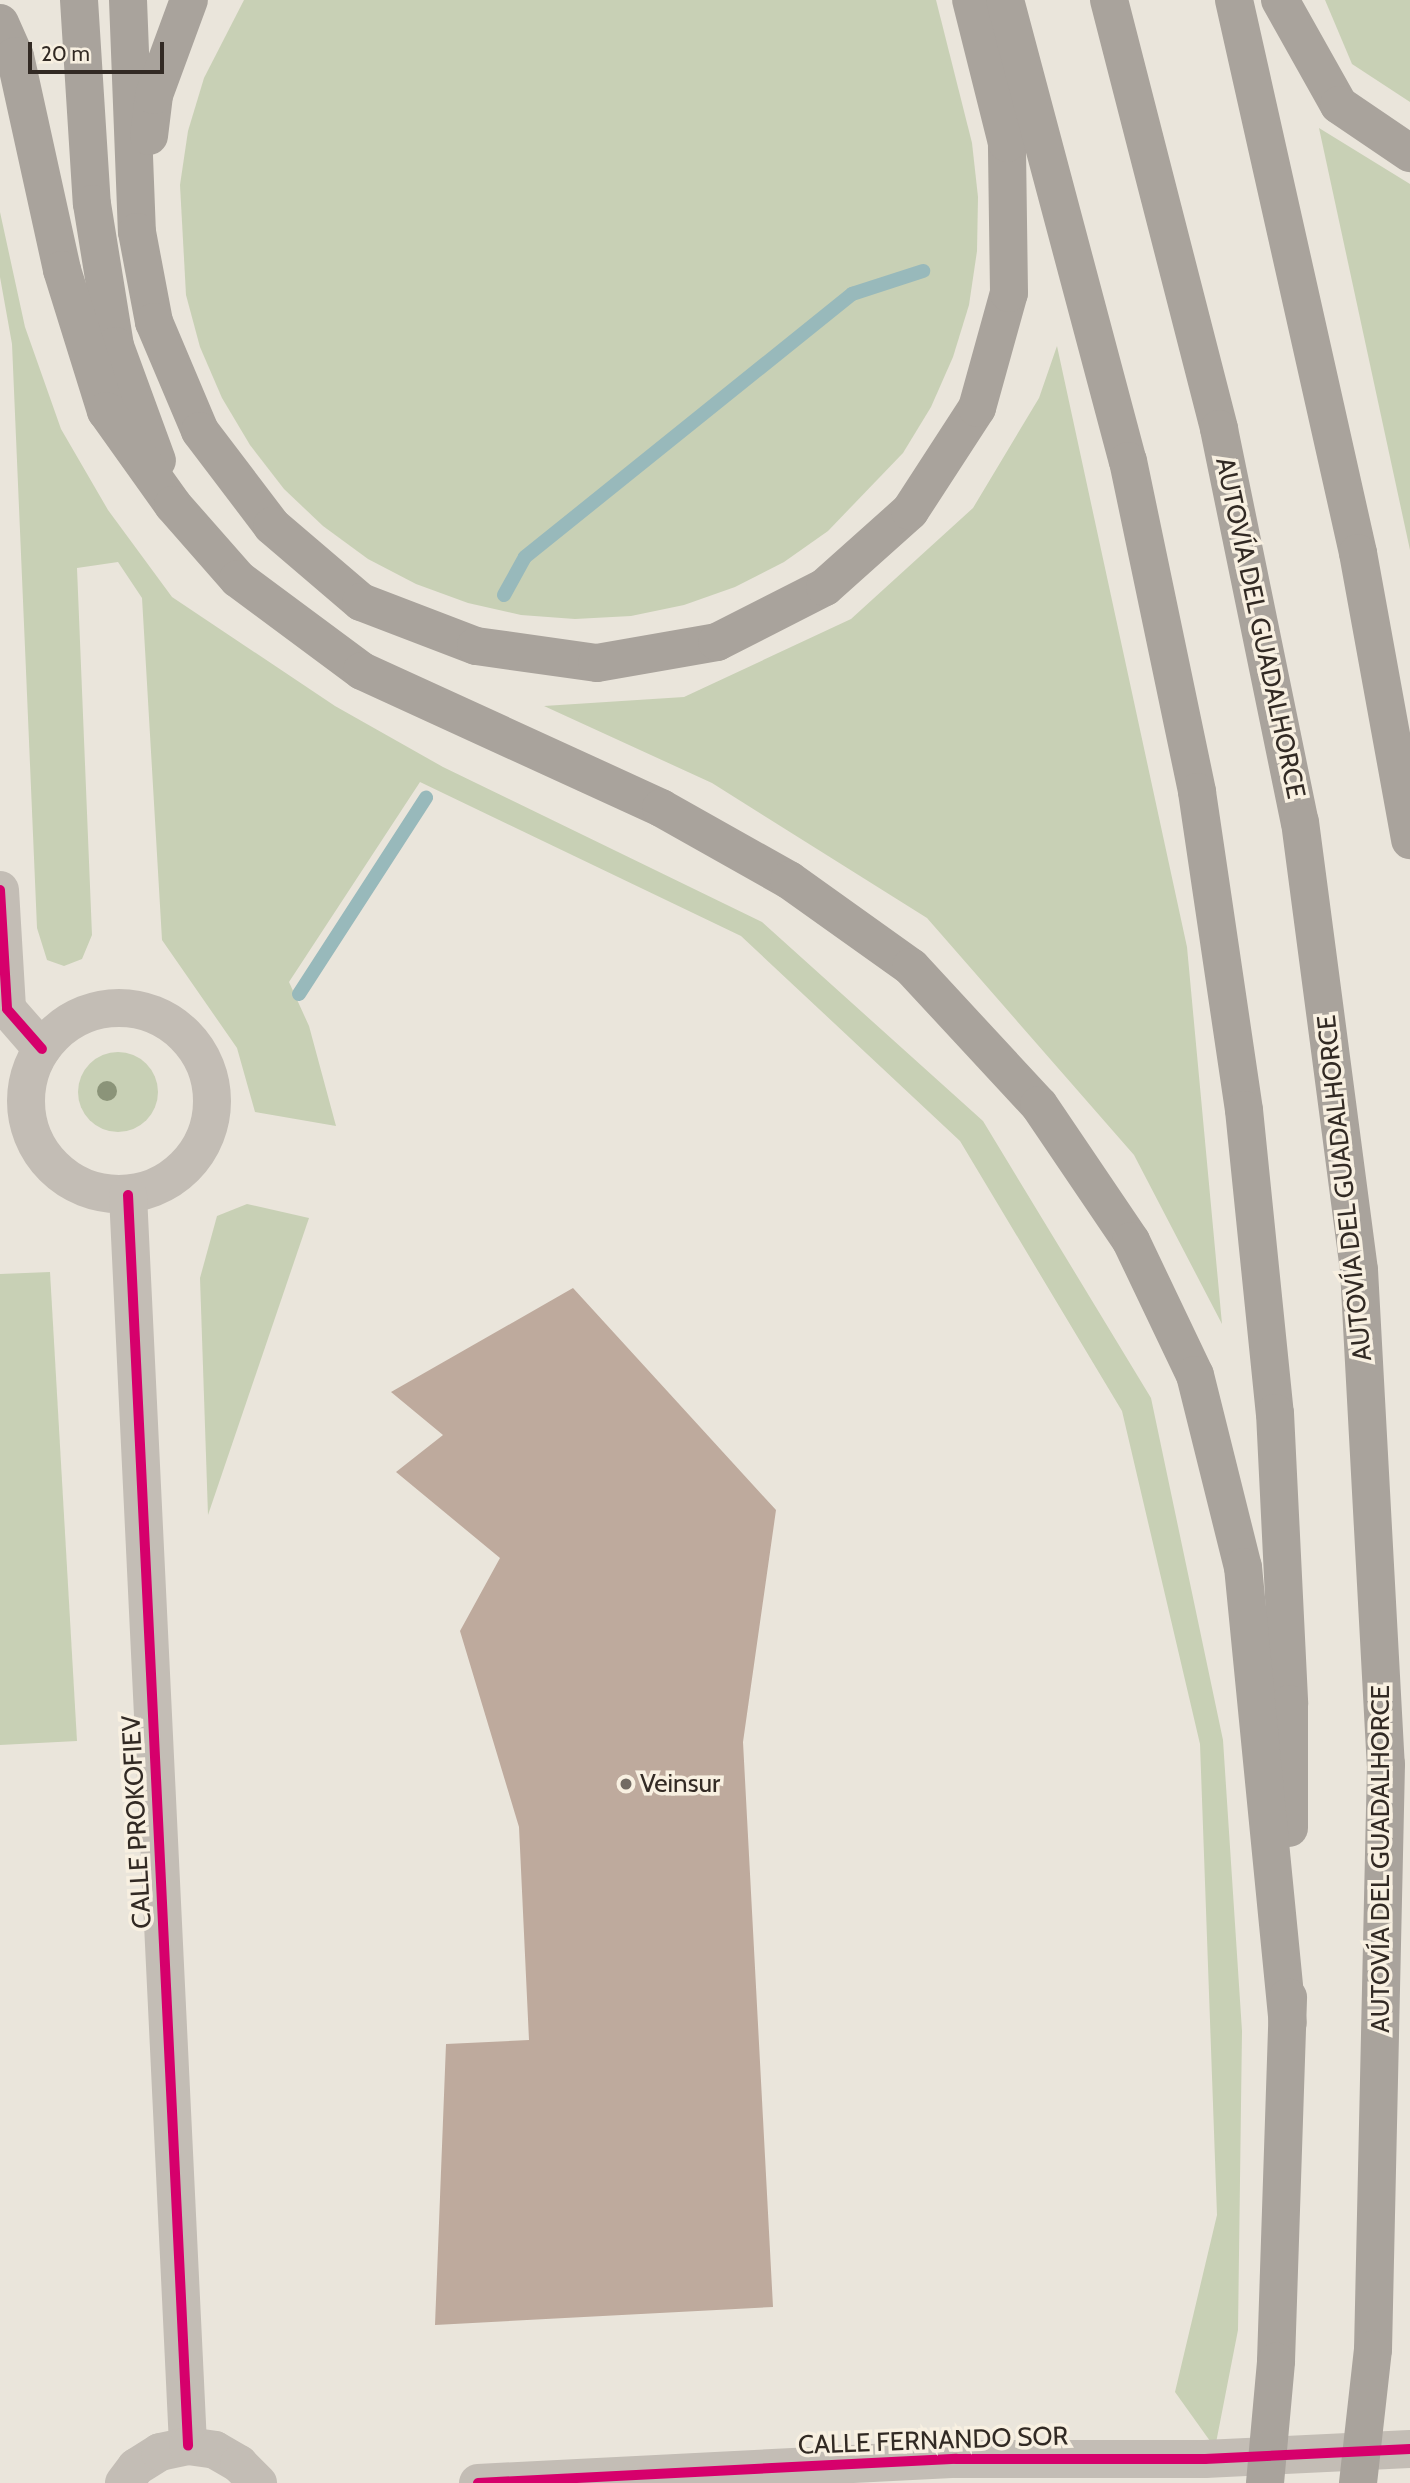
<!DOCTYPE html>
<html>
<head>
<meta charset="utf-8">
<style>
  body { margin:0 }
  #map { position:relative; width:1410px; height:2483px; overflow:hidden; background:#eae5db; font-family:Cabin,sans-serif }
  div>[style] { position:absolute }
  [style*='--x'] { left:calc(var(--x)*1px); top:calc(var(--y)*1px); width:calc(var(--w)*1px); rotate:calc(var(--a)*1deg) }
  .green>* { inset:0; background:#c8d0b5 }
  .round { border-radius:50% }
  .stream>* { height:14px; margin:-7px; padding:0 7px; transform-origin:7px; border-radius:7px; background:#98b9bb }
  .building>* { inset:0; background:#beaa9d }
  .minor>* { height:38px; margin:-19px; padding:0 19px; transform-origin:19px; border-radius:19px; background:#c3bdb5 }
  .minor>.ring { margin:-19px; padding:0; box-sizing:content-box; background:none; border:38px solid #c3bdb5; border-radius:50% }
  .highway>* { height:38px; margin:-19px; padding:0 19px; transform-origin:19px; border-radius:19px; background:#a9a39c }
  .highway-bridge>* { height:38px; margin:-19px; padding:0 19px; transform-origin:19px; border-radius:19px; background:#a9a39c }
  .cycleway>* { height:10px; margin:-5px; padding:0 5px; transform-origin:5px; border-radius:5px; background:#d6006c }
  .trees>* { width:20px; height:20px; margin:-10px; border-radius:50%; background:#8b9479 }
  .dots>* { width:19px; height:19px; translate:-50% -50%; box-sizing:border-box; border:4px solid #f8f0e1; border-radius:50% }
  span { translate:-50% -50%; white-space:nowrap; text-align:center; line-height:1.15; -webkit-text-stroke:7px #f8f0e1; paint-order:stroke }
  .street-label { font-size:26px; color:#322a24 }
  .poi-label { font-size:26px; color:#322a24 }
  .left { translate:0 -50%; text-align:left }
  .scale { position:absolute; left:28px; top:42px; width:136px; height:32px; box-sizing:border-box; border:4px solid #322a24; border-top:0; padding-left:9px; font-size:21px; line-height:24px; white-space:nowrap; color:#322a24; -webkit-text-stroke:5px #f8f0e1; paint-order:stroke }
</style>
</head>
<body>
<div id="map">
  <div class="green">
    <div style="clip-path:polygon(244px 0,936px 0,972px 143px,978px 197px,977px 251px,969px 305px,953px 357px,931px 407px,903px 453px,828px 531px,784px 562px,735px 587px,684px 605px,631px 616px,575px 619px,521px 615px,468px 603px,416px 584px,368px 559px,323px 526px,284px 489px,250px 445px,222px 398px,200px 347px,186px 295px,180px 185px,188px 131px,204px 78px)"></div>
    <div style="clip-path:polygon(1325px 0,1410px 0,1410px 102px,1352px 64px)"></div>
    <div style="clip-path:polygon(1319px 128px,1410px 184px,1410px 550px)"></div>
    <div style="clip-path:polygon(0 212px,25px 327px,61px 429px,108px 510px,172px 597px,335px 706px,443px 767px,762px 922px,983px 1121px,1151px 1398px,1223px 1740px,1242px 2031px,1238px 2330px,1215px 2448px,1175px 2392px,1217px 2215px,1200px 1744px,1122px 1411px,960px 1141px,741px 936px,420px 782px,289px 982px,309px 1026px,336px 1126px,255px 1112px,237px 1048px,162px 940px,142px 598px,118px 562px,77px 568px,92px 935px,82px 959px,64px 966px,47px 960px,37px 928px,12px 344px,0 277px)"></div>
    <div style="clip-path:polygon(1057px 346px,1187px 947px,1222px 1324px,1134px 1155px,927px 918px,712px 783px,544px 706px,684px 697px,851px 619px,973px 508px,1039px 398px)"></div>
    <div class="round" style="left:78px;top:1052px;width:80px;height:80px"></div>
    <div style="clip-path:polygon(247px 1204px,309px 1218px,208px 1515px,200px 1278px,217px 1216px)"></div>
    <div style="clip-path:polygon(50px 1272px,77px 1741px,0 1745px,0 1274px)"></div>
  </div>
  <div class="stream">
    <div style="--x:504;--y:595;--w:43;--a:-61.1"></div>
    <div style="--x:525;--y:557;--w:420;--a:-38.8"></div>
    <div style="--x:852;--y:294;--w:75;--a:-17.9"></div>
    <div style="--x:299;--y:994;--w:234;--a:-57.1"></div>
  </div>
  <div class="building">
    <div style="clip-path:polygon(573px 1288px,776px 1510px,743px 1742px,773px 2307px,435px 2325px,446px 2044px,529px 2040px,519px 1827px,460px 1631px,500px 1558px,396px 1472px,443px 1435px,391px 1392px)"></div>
  </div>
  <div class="minor">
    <div style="--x:0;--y:890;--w:119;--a:86.6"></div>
    <div style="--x:7;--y:1009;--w:53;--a:48.8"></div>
    <div class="ring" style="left:26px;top:1008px;width:148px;height:148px"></div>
    <div style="--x:128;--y:1195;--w:1252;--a:87.25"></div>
    <div style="--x:124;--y:2483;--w:20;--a:-53"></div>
    <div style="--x:136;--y:2467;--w:28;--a:-32"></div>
    <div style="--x:160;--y:2452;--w:29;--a:-12"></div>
    <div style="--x:188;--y:2446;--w:27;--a:8"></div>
    <div style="--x:215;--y:2450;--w:28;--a:30"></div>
    <div style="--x:239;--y:2464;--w:27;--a:45"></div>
    <div style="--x:478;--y:2483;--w:479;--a:-2.9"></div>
    <div style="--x:956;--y:2459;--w:249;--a:0"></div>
    <div style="--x:1205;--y:2459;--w:205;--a:-2.8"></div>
  </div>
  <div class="highway">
    <div style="--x:79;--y:0;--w:204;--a:86.4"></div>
    <div style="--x:92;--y:204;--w:144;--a:80.8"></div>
    <div style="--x:115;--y:346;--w:122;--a:69.9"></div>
    <div style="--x:128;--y:0;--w:232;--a:87.8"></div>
    <div style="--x:137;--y:232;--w:92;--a:79.3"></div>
    <div style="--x:154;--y:322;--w:118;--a:67.1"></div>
    <div style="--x:200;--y:431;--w:119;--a:52.8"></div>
    <div style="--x:272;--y:526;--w:117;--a:40.5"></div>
    <div style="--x:361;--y:602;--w:123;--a:20.9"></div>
    <div style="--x:476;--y:646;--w:122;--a:8"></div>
    <div style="--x:597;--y:663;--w:122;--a:-9.9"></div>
    <div style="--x:717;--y:642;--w:121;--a:-27"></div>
    <div style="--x:825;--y:587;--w:114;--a:-41.8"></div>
    <div style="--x:910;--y:511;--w:123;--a:-57"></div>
    <div style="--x:977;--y:408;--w:119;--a:-74.5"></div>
    <div style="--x:1009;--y:293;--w:150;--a:-90.8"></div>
    <div style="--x:1007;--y:143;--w:147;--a:-104.1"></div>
    <div style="--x:1005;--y:0;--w:477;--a:75.1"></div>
    <div style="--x:1128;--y:461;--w:338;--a:78.2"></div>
    <div style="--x:1197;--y:792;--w:321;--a:81.6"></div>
    <div style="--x:1244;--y:1110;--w:305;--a:84.2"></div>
    <div style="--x:1275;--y:1413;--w:291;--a:87.2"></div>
    <div style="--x:1289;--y:1704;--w:124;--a:90"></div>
    <div style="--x:1109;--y:0;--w:443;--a:75.6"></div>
    <div style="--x:1219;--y:429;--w:401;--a:78.4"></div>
    <div style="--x:1300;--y:822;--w:452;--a:82.5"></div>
    <div style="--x:1359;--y:1270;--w:495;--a:86.9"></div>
    <div style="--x:1386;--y:1764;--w:586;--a:91.27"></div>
    <div style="--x:1234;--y:0;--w:567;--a:77.36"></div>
    <div style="--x:1358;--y:553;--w:292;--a:79.7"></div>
    <div style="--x:1280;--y:0;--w:120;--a:60.7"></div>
    <div style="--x:1339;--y:105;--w:86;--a:34.1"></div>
    <div style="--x:0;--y:23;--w:36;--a:66"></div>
    <div style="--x:15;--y:56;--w:219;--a:77.6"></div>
    <div style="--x:62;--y:270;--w:148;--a:72.7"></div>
    <div style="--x:106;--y:411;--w:115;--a:54.5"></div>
    <div style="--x:173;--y:505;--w:98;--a:48.7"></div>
    <div style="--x:238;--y:579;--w:154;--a:36.6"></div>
    <div style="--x:362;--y:671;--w:329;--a:24.6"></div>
    <div style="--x:661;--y:808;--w:147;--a:29.4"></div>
    <div style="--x:789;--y:880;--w:150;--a:35.5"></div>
    <div style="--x:911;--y:967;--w:188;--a:47.2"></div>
    <div style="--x:1039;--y:1105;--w:164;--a:55.9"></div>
    <div style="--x:1131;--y:1241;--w:148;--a:64.5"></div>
    <div style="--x:1195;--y:1375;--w:198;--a:76"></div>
    <div style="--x:1243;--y:1567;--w:458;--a:84.4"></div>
    <div style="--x:149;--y:136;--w:41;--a:-83"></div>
    <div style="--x:154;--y:95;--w:101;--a:-69.8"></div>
    <div style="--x:1276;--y:2361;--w:364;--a:-88.1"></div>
  </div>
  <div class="highway-bridge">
    <div style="--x:1265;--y:2483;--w:122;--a:-84.8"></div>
    <div style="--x:1358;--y:2483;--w:134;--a:-83.6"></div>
  </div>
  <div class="cycleway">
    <div style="--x:0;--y:890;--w:119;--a:86.6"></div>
    <div style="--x:7;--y:1009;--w:53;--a:48.8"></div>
    <div style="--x:128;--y:1195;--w:1252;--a:87.25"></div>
    <div style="--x:478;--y:2483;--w:479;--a:-2.9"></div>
    <div style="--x:956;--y:2459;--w:249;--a:0"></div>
    <div style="--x:1205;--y:2459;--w:205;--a:-2.8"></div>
  </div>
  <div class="trees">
    <div style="left:107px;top:1091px"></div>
  </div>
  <div class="dots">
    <div style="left:626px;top:1784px;background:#726b64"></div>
  </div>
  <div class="street-label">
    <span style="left:1260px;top:628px;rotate:78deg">AUTOVÍA DEL GUADALHORCE</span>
    <span style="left:1345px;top:1188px;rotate:-96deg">AUTOVÍA DEL GUADALHORCE</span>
    <span style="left:137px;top:1822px;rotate:-93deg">CALLE PROKOFIEV</span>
    <span style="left:1381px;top:1859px;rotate:-90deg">AUTOVÍA DEL GUADALHORCE</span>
    <span style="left:933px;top:2441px;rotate:-2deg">CALLE FERNANDO SOR</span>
  </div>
  <div class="poi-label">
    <span class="left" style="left:640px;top:1784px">Veinsur</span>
  </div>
  <div class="scale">20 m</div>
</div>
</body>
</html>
